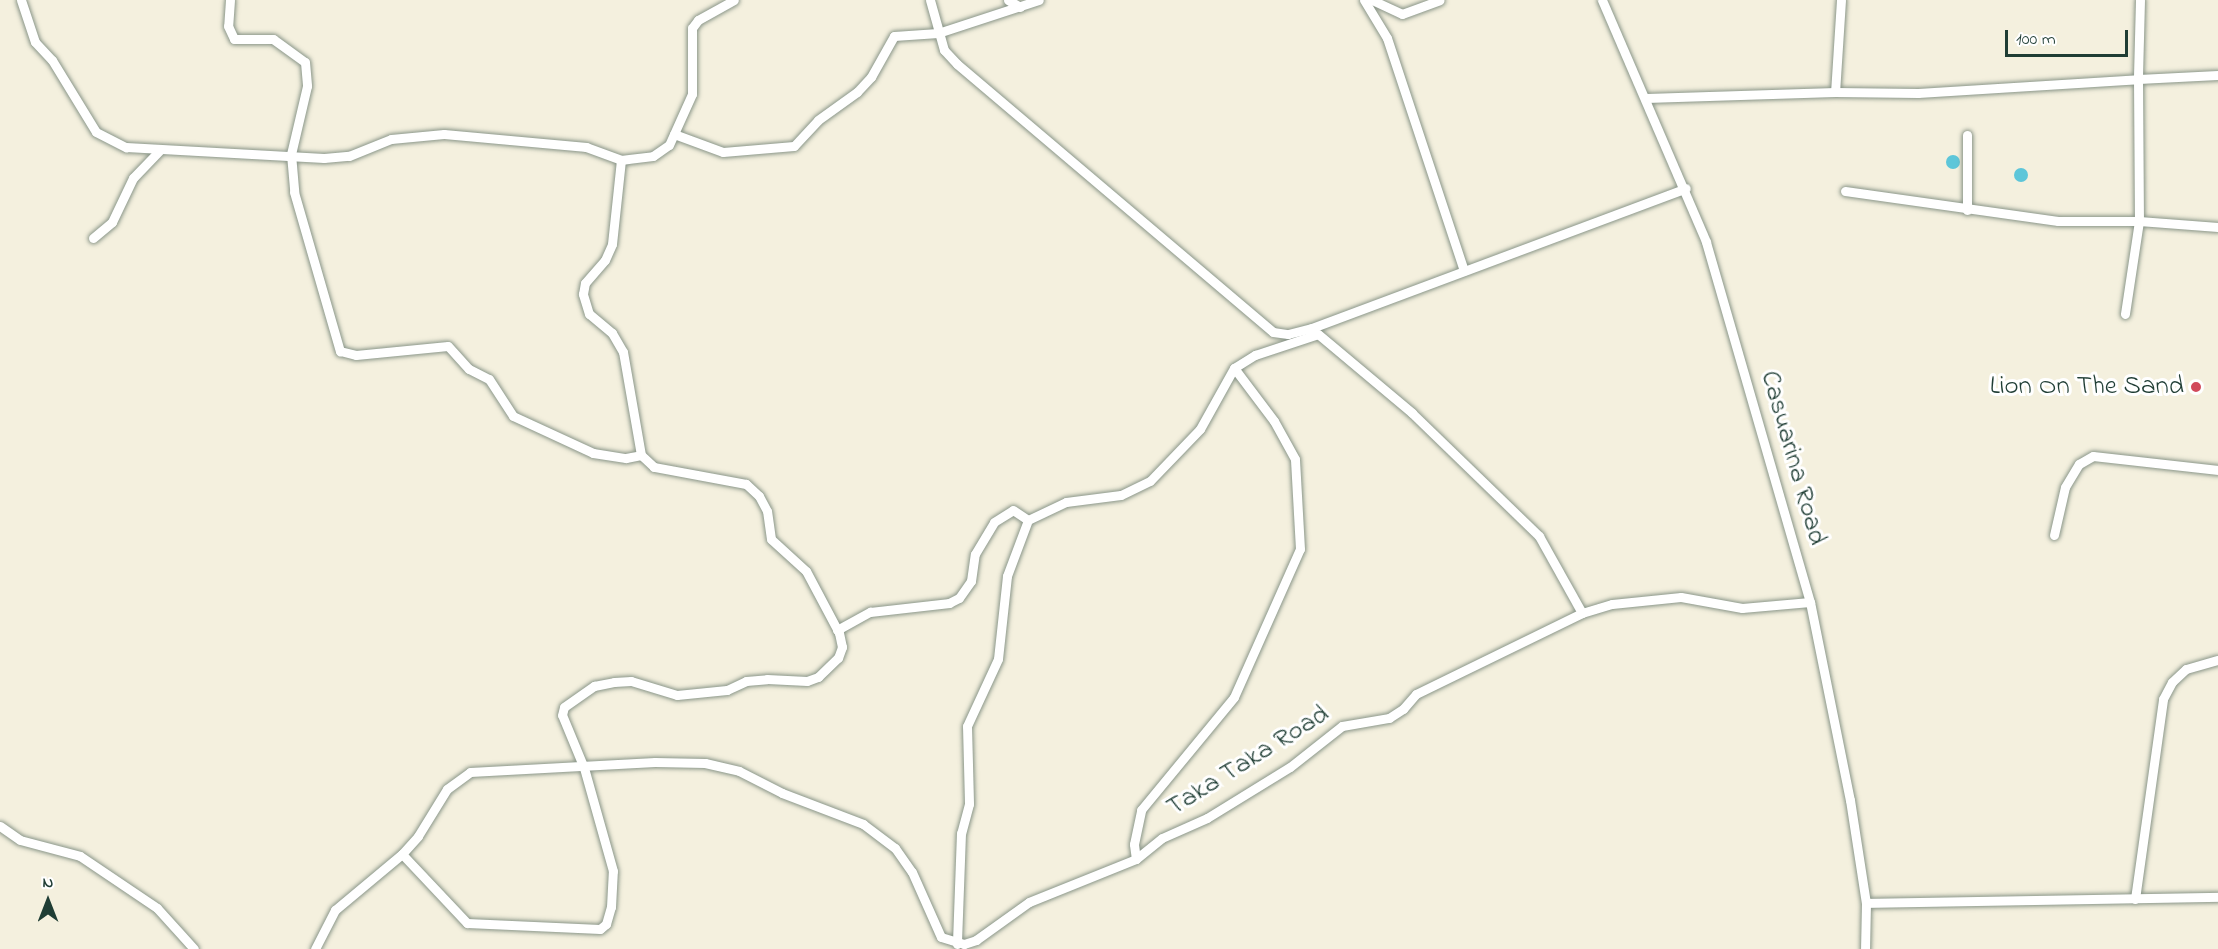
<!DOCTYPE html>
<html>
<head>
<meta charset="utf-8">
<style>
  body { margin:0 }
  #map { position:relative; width:2218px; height:949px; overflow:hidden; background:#f4f0de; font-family:"Indie Flower",sans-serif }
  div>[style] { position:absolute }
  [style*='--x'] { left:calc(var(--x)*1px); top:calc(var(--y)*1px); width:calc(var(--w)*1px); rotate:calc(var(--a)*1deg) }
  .water>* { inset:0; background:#5dc6d9 }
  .round { border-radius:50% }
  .roads { filter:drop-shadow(0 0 2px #8a9689) drop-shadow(0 0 2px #8a9689) }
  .minor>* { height:9px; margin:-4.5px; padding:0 4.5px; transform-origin:4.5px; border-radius:4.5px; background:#fff }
  .dots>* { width:16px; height:16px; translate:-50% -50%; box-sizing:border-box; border:3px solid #fff; border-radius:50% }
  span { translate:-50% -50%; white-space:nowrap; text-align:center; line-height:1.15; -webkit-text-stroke:6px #fff; paint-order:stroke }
  .poi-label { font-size:27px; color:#1f3d34 }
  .right { translate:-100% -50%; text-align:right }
  .street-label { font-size:27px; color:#1f3d34 }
  .north { position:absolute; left:18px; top:871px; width:60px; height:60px; -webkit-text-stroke:4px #fff; paint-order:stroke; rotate:0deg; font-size:16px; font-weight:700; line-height:24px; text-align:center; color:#1f3d34 }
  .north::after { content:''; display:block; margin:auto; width:21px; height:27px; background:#1f3d34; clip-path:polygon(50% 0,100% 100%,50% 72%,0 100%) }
  .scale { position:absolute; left:2005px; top:30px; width:123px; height:27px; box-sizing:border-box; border:3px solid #1f3d34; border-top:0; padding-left:8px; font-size:18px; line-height:21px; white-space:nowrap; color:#1f3d34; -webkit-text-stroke:4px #fff; paint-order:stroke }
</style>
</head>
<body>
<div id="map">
  <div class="water">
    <div class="round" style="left:1946px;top:155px;width:14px;height:14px"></div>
    <div class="round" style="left:2014px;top:168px;width:14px;height:14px"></div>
  </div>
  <div class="roads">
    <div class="minor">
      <div style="--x:21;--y:0;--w:44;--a:71.6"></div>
      <div style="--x:35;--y:42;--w:25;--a:47"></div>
      <div style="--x:52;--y:60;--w:84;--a:58.6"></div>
      <div style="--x:96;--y:132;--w:34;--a:27"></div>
      <div style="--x:126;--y:147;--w:198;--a:3.2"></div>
      <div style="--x:324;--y:158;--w:25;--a:-5"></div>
      <div style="--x:349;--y:156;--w:45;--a:-22"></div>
      <div style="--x:391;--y:139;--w:53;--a:-5.4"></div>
      <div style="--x:444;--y:134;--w:143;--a:5.2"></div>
      <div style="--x:586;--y:147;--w:37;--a:20"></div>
      <div style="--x:621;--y:160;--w:32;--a:-7"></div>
      <div style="--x:653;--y:156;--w:19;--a:-35"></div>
      <div style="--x:669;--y:145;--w:56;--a:-65.7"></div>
      <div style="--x:692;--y:94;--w:66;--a:-90"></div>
      <div style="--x:692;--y:28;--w:10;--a:-53"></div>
      <div style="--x:698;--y:20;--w:41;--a:-29.1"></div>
      <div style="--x:230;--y:0;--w:26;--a:94"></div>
      <div style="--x:228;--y:26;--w:14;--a:65"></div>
      <div style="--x:234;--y:39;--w:39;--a:0"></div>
      <div style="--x:273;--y:39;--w:39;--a:36"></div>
      <div style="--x:305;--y:62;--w:24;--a:85"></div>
      <div style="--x:307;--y:86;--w:70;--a:103.2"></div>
      <div style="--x:291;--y:154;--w:38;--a:85"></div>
      <div style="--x:294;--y:192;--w:166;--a:73.9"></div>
      <div style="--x:340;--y:351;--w:16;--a:14"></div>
      <div style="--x:356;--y:355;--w:92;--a:-5.6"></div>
      <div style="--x:448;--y:346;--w:31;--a:48"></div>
      <div style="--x:469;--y:369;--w:22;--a:27"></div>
      <div style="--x:489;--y:379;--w:44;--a:57"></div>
      <div style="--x:513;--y:416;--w:88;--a:24.8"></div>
      <div style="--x:593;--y:453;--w:33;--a:9"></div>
      <div style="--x:626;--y:458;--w:15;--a:-11"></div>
      <div style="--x:930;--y:0;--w:52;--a:74.4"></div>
      <div style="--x:944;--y:50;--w:19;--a:47"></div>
      <div style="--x:957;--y:64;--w:414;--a:40.3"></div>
      <div style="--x:1273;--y:332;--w:15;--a:8"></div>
      <div style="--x:1288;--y:334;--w:25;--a:-14"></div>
      <div style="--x:1312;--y:328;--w:399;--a:-20.5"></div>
      <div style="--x:1008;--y:0;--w:14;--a:30"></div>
      <div style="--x:1364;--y:0;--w:44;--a:58.8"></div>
      <div style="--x:1387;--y:38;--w:245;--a:71.7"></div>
      <div style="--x:1372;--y:0;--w:33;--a:25"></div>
      <div style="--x:1402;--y:14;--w:40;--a:-20.2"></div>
      <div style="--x:1602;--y:0;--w:263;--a:66.7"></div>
      <div style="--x:1706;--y:242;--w:375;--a:73.9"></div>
      <div style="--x:1810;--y:602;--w:202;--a:78.6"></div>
      <div style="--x:1850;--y:800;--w:104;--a:81.2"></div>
      <div style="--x:1866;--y:903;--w:46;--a:91.2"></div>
      <div style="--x:1841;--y:0;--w:92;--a:93.7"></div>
      <div style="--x:1835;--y:92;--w:83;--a:0.7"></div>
      <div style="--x:1918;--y:93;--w:220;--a:-3.6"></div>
      <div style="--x:2138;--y:79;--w:142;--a:89.6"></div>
      <div style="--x:2139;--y:221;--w:94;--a:98.6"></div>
      <div style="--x:2140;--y:0;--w:79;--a:91.5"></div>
      <div style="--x:2138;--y:79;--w:80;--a:-2.9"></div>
      <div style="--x:1646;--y:98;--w:189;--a:-1.8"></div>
      <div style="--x:674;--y:134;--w:52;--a:20.2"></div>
      <div style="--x:723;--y:152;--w:71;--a:-4.8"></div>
      <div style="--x:794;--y:146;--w:35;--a:-47"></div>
      <div style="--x:818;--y:120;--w:48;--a:-35.7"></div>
      <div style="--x:857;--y:92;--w:21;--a:-47"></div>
      <div style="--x:871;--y:77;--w:47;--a:-60.7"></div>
      <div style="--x:894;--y:36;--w:44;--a:-3.9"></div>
      <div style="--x:938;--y:33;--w:106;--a:-18.1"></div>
      <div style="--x:1967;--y:135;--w:75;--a:90"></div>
      <div style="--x:1845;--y:191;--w:215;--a:8"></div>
      <div style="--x:2058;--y:221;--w:81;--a:0"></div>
      <div style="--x:2139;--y:221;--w:79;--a:4.3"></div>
      <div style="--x:93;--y:238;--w:25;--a:-40"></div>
      <div style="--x:112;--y:222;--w:49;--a:-64.5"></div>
      <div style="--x:133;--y:178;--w:39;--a:-46"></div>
      <div style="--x:1028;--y:520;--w:42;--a:-25.3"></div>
      <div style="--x:1066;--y:502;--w:55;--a:-7.3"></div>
      <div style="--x:1121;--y:495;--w:32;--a:-26"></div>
      <div style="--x:1150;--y:481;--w:72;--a:-46.1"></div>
      <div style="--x:1200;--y:429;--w:70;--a:-60.9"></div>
      <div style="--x:1234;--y:368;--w:25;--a:-32"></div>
      <div style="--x:1255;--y:355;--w:66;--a:-18.4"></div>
      <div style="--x:1318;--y:334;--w:123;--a:40"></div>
      <div style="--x:1412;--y:413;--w:177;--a:44.1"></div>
      <div style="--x:1539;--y:536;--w:88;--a:60.8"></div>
      <div style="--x:2054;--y:535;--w:49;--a:-77.1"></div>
      <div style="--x:2065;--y:487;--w:27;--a:-59"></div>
      <div style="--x:2079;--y:464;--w:16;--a:-30"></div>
      <div style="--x:2093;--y:456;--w:126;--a:6.4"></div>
      <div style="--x:837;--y:630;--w:38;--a:-29"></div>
      <div style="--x:870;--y:612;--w:80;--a:-6.5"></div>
      <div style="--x:949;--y:603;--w:11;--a:-27"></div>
      <div style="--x:959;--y:598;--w:21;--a:-55"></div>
      <div style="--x:971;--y:581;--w:27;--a:-82"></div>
      <div style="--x:975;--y:554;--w:37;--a:-59"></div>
      <div style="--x:994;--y:522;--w:22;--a:-32"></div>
      <div style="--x:1013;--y:510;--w:18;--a:34"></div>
      <div style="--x:1028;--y:520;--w:60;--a:110.6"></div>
      <div style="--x:1007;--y:576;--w:83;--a:96.2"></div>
      <div style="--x:998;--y:659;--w:74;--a:114.8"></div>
      <div style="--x:967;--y:726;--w:78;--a:88.5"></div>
      <div style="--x:969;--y:804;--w:30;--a:105"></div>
      <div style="--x:961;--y:833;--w:111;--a:92.1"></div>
      <div style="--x:0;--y:826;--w:24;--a:35"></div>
      <div style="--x:20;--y:840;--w:62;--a:14.9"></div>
      <div style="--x:80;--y:856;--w:93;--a:34"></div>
      <div style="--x:157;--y:908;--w:55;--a:47.9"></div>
      <div style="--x:402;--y:854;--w:95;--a:46.7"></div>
      <div style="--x:467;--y:923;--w:133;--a:2.6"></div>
      <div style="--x:600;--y:929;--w:8;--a:-40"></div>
      <div style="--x:606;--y:924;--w:18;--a:-74"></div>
      <div style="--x:611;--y:907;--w:36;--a:-87"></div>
      <div style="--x:613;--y:871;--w:107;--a:-105.7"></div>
      <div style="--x:584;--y:768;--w:57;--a:-112.5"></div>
      <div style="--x:562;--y:715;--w:8;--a:-76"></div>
      <div style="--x:564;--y:707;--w:37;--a:-35"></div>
      <div style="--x:594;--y:686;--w:20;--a:-11"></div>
      <div style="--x:614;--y:682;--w:17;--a:-3"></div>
      <div style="--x:631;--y:681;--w:48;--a:16.9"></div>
      <div style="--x:677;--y:695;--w:50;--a:-5.7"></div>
      <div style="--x:727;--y:690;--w:21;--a:-25"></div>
      <div style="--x:746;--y:681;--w:21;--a:-5"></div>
      <div style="--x:767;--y:679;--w:40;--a:2.9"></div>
      <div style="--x:807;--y:681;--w:12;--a:-20"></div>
      <div style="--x:818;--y:677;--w:28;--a:-44"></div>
      <div style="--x:838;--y:658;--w:12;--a:-70"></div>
      <div style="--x:842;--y:647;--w:14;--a:-102"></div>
      <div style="--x:839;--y:633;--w:70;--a:-118"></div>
      <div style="--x:806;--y:571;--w:47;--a:-137.6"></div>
      <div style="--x:771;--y:539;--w:28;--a:-98"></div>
      <div style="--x:767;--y:511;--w:17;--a:-118"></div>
      <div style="--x:759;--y:496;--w:18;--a:-137"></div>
      <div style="--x:746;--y:484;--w:94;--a:-169.5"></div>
      <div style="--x:654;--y:467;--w:18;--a:-137"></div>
      <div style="--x:641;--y:455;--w:105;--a:-99.9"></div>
      <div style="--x:623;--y:352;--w:22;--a:-120"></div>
      <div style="--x:612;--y:333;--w:30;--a:-140"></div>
      <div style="--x:589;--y:314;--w:21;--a:-107"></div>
      <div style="--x:583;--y:294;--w:11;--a:-80"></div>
      <div style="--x:585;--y:283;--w:30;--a:-49"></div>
      <div style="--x:605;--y:260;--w:17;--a:-66"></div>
      <div style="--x:612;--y:244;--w:84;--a:-83.9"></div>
      <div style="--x:1136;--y:859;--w:15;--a:-98"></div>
      <div style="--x:1134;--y:844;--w:35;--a:-78"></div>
      <div style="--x:1141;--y:810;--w:146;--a:-50.5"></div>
      <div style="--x:1234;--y:697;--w:162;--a:-66"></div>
      <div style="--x:1300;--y:549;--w:90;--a:-93.2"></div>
      <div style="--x:1295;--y:459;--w:43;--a:-118.9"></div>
      <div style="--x:1274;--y:421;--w:66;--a:-127"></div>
      <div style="--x:2135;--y:899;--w:202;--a:-82"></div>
      <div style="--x:2163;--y:699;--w:19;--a:-62"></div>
      <div style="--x:2172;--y:682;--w:19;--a:-43"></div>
      <div style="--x:2186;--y:669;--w:33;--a:-16"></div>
      <div style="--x:1866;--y:903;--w:352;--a:-1"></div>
      <div style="--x:315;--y:949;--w:44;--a:-62.9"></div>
      <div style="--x:335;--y:910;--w:87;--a:-39.9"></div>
      <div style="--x:402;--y:854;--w:24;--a:-48"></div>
      <div style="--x:418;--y:836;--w:55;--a:-58.3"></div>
      <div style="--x:447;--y:789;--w:29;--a:-36"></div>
      <div style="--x:470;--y:772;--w:185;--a:-3.1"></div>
      <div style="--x:655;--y:762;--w:50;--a:1.1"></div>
      <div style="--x:705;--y:763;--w:35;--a:13"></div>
      <div style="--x:739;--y:771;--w:48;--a:27.1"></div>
      <div style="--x:782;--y:793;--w:87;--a:20.9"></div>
      <div style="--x:863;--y:824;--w:40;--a:37"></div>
      <div style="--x:895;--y:848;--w:29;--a:55"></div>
      <div style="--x:912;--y:872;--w:71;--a:66"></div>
      <div style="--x:941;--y:937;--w:24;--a:17"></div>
      <div style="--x:964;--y:944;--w:13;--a:-18"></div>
      <div style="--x:976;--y:940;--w:65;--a:-35.6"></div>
      <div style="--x:1029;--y:902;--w:115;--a:-21.9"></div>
      <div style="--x:1136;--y:859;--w:33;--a:-39"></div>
      <div style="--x:1162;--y:838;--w:49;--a:-24"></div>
      <div style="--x:1207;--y:818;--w:97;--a:-31.6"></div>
      <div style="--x:1290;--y:767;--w:66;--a:-38.3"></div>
      <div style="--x:1342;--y:726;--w:48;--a:-9.7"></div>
      <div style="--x:1389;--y:718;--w:17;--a:-33"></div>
      <div style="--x:1403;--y:709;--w:20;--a:-49"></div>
      <div style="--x:1416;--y:694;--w:185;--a:-26"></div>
      <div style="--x:1582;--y:613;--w:31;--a:-17"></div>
      <div style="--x:1612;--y:604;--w:69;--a:-5.8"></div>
      <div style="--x:1681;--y:597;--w:62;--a:10.2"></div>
      <div style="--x:1742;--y:608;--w:68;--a:-5"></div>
    </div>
  </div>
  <div class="dots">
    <div style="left:2196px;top:387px;background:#d1495b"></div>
  </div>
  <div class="poi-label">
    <span class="right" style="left:2184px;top:387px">Lion On The Sand</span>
  </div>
  <div class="street-label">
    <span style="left:1793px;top:458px;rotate:74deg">Casuarina Road</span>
    <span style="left:1248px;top:761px;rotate:-32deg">Taka Taka Road</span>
  </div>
  <div class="north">N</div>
  <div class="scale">100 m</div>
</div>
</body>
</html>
